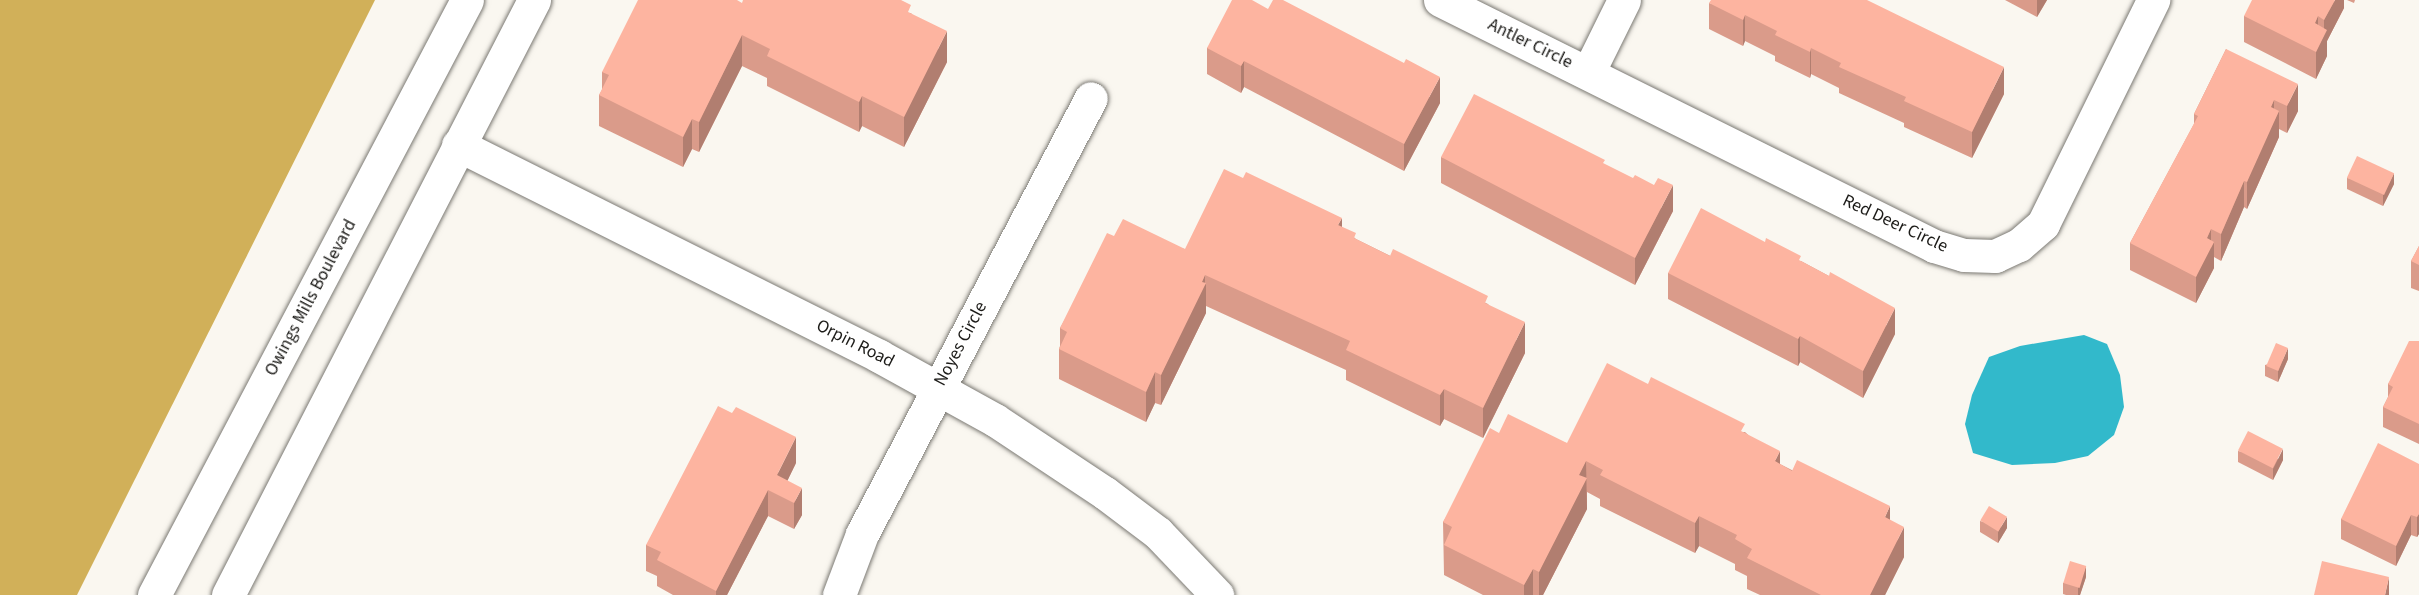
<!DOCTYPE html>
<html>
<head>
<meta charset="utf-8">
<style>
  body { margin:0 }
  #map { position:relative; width:2419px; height:595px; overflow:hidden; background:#faf7f0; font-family:"Source Sans 3",sans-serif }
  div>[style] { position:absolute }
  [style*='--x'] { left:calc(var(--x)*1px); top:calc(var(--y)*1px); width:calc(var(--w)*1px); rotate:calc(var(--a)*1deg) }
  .forest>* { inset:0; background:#d1b059 }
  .water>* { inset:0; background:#32b9cb }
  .roads { filter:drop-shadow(0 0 2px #7b7973) drop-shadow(0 0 2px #7b7973) }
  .minor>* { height:33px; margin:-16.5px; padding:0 16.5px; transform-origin:16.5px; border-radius:16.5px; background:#fff }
  .major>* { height:33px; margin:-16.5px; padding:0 16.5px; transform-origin:16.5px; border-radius:16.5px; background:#fff }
  .wall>* { inset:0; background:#da9b8a }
  .shaded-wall>* { inset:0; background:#b17e70 }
  .building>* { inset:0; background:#fdb4a0; transform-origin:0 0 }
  span { translate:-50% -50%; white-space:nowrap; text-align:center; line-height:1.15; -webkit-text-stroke:4.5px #fff; paint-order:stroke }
  .street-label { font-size:18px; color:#1c1b18 }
</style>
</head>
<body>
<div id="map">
  <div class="forest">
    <div style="clip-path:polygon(0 0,375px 0,77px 595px,0 595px)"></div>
  </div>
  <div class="water">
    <div style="clip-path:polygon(2084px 335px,2107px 344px,2120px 375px,2124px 407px,2114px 435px,2088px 456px,2055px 463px,2012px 465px,1973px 453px,1965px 424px,1972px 395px,1989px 357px,2020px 346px)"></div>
  </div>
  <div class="roads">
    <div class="minor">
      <div style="--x:1440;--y:0;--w:552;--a:26.47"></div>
      <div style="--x:1934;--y:246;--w:31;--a:17"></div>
      <div style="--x:1964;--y:255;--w:31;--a:2"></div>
      <div style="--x:1995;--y:256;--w:26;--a:-25"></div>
      <div style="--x:2019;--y:245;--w:32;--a:-41"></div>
      <div style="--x:2043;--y:224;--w:250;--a:-63.8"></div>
      <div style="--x:1588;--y:73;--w:81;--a:-63.7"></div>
      <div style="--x:458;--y:145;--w:471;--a:26.6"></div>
      <div style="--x:879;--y:356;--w:132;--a:28.9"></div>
      <div style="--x:995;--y:420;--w:132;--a:33.6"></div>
      <div style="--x:1105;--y:493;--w:66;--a:37"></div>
      <div style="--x:1158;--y:533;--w:86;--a:46.4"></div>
      <div style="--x:839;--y:595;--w:65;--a:-69.3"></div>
      <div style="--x:862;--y:534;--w:492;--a:-62.3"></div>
    </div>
    <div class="major">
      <div style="--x:154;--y:595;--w:672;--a:-62.25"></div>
      <div style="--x:228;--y:595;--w:669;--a:-62.78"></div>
    </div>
  </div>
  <div class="wall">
    <div style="clip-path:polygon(2005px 0,2047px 0,2037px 17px)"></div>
    <div style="clip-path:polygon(2344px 0,2344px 8px,2327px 41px,2327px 56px,2316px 79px,2244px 42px,2244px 16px)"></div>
    <div style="clip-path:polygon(2347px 0,2355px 0,2354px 3px)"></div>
    <div style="clip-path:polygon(742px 3px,911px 13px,947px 62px,904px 147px,862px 126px,859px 132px,767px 86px,767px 78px,742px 66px,699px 152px,692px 149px,683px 167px,599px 126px,599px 95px,602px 90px,602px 72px)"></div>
    <div style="clip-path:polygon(1709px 3px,2004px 94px,1972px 158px,1904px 127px,1904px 123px,1839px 93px,1839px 88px,1811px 74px,1810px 78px,1775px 61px,1775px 56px,1745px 41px,1743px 46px,1709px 29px)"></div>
    <div style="clip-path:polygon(1268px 9px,1440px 103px,1404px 171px,1244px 87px,1241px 93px,1207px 74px,1207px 48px)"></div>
    <div style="clip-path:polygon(2226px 49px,2298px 111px,2287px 133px,2279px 129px,2279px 137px,2247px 209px,2244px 207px,2221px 261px,2214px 257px,2214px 268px,2196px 303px,2130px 270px,2130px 243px,2194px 124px,2194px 114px)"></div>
    <div style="clip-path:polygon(1441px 157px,1673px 211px,1635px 285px,1441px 183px)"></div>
    <div style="clip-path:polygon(2347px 178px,2394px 184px,2383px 206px,2347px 189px)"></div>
    <div style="clip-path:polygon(1342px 227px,1356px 239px,1488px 304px,1525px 353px,1483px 438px,1444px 419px,1440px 426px,1346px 380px,1346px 370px,1206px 306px,1206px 313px,1161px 405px,1155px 403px,1146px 422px,1059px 379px,1059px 349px,1060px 346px,1060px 328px,1114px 236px,1185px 249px)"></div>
    <div style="clip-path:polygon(2419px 246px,2419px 291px,2411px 288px,2411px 261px)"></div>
    <div style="clip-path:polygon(1801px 261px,1829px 276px,1895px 334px,1863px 398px,1800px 362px,1798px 366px,1668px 299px,1668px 273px)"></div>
    <div style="clip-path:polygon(2419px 341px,2419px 444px,2383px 427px,2383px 407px,2388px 397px,2388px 384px)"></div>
    <div style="clip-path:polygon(2288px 359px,2278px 382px,2265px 376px,2265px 365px)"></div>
    <div style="clip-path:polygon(1745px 432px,1780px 464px,1890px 520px,1904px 557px,1885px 595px,1760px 595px,1747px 589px,1747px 576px,1735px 570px,1735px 564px,1699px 546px,1695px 553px,1600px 506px,1600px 499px,1587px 492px,1587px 509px,1543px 595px,1483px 595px,1444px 575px,1443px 522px,1499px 433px,1567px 443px)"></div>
    <div style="clip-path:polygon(2238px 451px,2283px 460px,2273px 480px,2238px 462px)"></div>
    <div style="clip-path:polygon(796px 463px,787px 481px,802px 515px,794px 529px,768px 516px,727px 595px,673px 595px,657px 586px,657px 576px,646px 571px,646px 545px)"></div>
    <div style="clip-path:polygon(2419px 464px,2419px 534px,2417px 537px,2411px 535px,2396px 566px,2341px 539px,2341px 519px)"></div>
    <div style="clip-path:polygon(1980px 521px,2007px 528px,1998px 543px,1980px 532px)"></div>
    <div style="clip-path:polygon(2086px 577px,2080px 595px,2066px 595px,2063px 594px,2063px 583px)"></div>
  </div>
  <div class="shaded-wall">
    <div style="clip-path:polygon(2037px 0,2047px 0,2037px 17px)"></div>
    <div style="clip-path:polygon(2335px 0,2344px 0,2344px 8px,2327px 41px,2327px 56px,2316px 79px,2316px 52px,2324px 35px,2324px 20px)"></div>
    <div style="clip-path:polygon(1745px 15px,1745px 41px,1743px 46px,1743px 20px)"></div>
    <div style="clip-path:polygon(2318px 16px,2318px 42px,2315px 23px)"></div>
    <div style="clip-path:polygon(947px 31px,947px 62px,904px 147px,904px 117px)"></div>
    <div style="clip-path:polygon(742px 35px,742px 66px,699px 152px,699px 122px)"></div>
    <div style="clip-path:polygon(1811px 48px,1811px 74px,1810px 78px,1810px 52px)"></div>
    <div style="clip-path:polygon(1244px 61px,1244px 87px,1241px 93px,1241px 66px)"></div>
    <div style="clip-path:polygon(2004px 67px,2004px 94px,1972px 158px,1972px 132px)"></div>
    <div style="clip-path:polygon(1440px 77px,1440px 103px,1404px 171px,1404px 144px)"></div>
    <div style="clip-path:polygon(2298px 84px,2298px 111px,2287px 133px,2287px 106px)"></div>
    <div style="clip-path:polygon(862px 96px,862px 126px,859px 132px,859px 102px)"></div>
    <div style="clip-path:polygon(2274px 100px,2274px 121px,2279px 111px,2279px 137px,2247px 209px,2247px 182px,2271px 107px)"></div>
    <div style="clip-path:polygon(692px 119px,692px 149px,683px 167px,683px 137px)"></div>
    <div style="clip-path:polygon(2394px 173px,2394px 184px,2383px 206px,2383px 195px)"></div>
    <div style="clip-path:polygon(2244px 181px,2244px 207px,2221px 261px,2221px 234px)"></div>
    <div style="clip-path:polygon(1673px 185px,1673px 211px,1635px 285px,1635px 258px)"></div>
    <div style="clip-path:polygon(1342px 218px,1342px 248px,1338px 225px)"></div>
    <div style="clip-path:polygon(2211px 229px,2211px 248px,2214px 242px,2214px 268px,2196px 303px,2196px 277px,2207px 238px)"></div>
    <div style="clip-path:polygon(1205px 275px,1205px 285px,1206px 283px,1206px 313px,1161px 405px,1161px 375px)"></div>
    <div style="clip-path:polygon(1895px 308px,1895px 334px,1863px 398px,1863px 371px)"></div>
    <div style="clip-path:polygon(1525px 322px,1525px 353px,1483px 438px,1483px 408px)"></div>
    <div style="clip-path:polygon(1800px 336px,1800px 362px,1798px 366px,1798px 339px)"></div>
    <div style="clip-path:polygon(2288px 348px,2288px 359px,2278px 382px,2278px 371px)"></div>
    <div style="clip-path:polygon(1155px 372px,1155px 403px,1146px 422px,1146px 392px)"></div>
    <div style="clip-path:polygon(1444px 389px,1444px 419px,1440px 426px,1440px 395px)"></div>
    <div style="clip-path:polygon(796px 437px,796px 463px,780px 496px,777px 475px)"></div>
    <div style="clip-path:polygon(2283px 449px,2283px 460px,2273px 480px,2273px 469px)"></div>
    <div style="clip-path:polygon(1780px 451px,1780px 481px,1775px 461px)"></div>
    <div style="clip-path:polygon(1586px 461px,1587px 509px,1543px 595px,1539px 595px,1539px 572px,1579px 475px)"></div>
    <div style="clip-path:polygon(802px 488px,802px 515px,794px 529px,794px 503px)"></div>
    <div style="clip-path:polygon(768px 490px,768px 516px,727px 595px,716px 595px,716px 591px)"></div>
    <div style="clip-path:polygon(1890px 506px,1890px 537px,1885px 517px)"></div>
    <div style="clip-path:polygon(2419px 514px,2419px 534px,2417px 537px,2417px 517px)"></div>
    <div style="clip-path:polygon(2411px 515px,2411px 535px,2396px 566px,2396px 546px)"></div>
    <div style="clip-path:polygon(1699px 516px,1699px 546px,1695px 553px,1695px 523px)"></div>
    <div style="clip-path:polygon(2007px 517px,2007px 528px,1998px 543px,1998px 532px)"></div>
    <div style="clip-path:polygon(1904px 527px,1904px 557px,1885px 595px,1870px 595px)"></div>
    <div style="clip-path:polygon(2086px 566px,2086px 577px,2080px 595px,2078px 595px,2078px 588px)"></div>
    <div style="clip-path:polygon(1533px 569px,1533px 595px,1524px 595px,1524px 585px)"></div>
    <div style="clip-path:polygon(2389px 577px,2389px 595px,2385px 595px)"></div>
  </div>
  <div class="building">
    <div style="clip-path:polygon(638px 0,737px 0,742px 3px,743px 0,901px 0,911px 5px,908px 12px,947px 31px,904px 117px,862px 96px,859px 102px,767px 56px,770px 49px,742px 35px,699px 122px,692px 119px,683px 137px,599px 95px,609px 75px,602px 72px)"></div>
    <div style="clip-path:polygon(1232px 0,1252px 0,1268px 9px,1273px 0,1283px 0,1404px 63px,1406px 59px,1440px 77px,1404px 144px,1244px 61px,1241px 66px,1207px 48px)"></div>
    <div style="clip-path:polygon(1711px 0,1867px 0,2004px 67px,1972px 132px,1904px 101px,1906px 97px,1839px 67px,1841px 63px,1811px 48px,1810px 52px,1775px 35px,1777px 31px,1745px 15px,1743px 20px,1709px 3px)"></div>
    <div style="clip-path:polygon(2252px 0,2335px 0,2324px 20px,2318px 16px,2315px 23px,2327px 30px,2316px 52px,2244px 16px)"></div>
    <div style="clip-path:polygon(2226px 49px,2298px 84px,2287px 106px,2274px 100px,2271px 107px,2279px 111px,2247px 182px,2244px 181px,2221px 234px,2211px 229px,2207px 238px,2214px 242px,2196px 277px,2130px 243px,2198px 116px,2194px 114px)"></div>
    <div style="clip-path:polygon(1474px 94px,1605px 160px,1603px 163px,1633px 178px,1635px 175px,1654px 185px,1658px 178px,1673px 185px,1635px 258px,1441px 157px)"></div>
    <div style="left:2357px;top:156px;width:41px;height:24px;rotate:25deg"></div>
    <div style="clip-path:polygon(1224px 169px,1243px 178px,1246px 172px,1342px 218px,1338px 225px,1356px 233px,1354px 238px,1390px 256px,1393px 249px,1488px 296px,1485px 303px,1525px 322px,1483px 408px,1444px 389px,1440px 395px,1346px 350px,1350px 341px,1205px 275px,1202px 282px,1206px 283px,1161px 375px,1155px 372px,1146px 392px,1059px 349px,1067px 332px,1060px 328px,1107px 233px,1114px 236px,1123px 219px,1185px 249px)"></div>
    <div style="clip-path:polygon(1701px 208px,1765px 242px,1766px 238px,1801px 256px,1799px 260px,1829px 276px,1830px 272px,1895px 308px,1863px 371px,1800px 336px,1798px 339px,1668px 273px)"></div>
    <div style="clip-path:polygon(2419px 246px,2419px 265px,2411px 261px)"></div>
    <div style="clip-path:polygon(2409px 341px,2419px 341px,2419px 424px,2383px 407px,2393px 387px,2388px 384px)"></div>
    <div style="left:2276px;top:343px;width:13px;height:25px;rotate:23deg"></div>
    <div style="clip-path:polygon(1607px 363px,1648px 384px,1651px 377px,1745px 424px,1741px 431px,1780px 451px,1775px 461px,1792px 471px,1797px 460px,1890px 506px,1885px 517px,1904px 527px,1870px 595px,1821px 595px,1747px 558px,1752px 549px,1735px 539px,1737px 535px,1699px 516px,1695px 523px,1600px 475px,1603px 470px,1586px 461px,1579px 475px,1587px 478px,1539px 572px,1533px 569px,1524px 585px,1444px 545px,1452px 527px,1443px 522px,1490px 428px,1499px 433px,1508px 414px,1567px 443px)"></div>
    <div style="clip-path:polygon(718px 406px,732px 413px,736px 407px,796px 437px,777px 475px,802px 488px,794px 503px,768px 490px,716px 591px,657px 560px,661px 552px,646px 545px)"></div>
    <div style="left:2248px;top:431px;width:39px;height:22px;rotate:27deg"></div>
    <div style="clip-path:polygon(2378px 443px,2419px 464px,2419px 514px,2417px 517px,2411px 515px,2396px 546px,2341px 519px)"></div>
    <div style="left:1989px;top:506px;width:21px;height:17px;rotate:31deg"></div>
    <div style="left:2070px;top:561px;width:17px;height:23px;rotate:17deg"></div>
    <div style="clip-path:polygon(2322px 561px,2389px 577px,2385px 595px,2314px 595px)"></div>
  </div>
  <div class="street-label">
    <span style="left:1530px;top:44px;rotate:26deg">Antler Circle</span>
    <span style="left:1895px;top:224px;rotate:25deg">Red Deer Circle</span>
    <span style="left:311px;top:298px;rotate:-62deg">Owings Mills Boulevard</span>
    <span style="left:855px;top:344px;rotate:27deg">Orpin Road</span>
    <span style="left:961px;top:344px;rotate:-62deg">Noyes Circle</span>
  </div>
</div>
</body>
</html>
